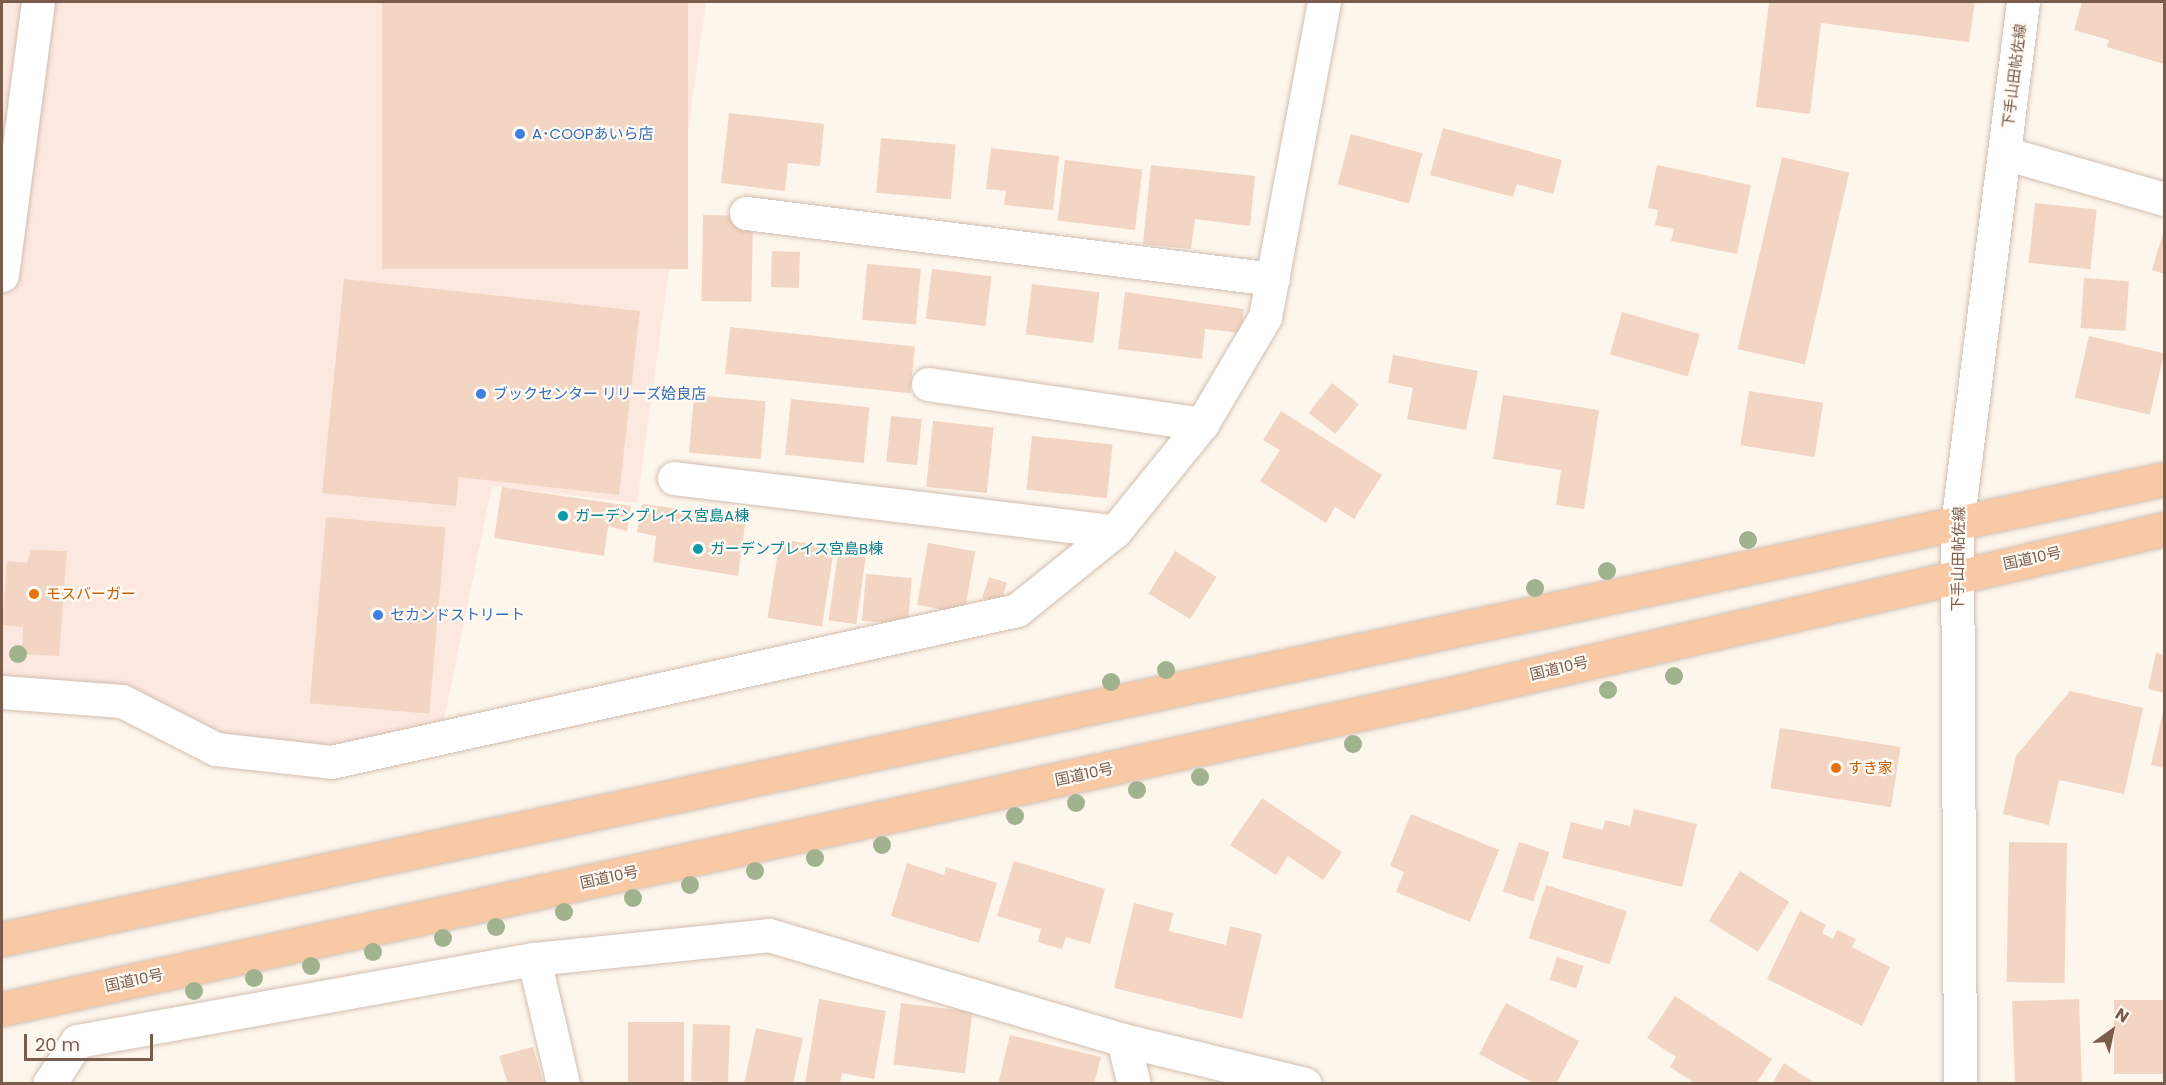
<!DOCTYPE html>
<html>
<head>
<meta charset="utf-8">
<style>
  body { margin:0 }
  #map { position:relative; width:2166px; height:1085px; overflow:hidden; background:#fdf6ec; font-family:Poppins,"Noto Sans JP",sans-serif }
  div>[style] { position:absolute }
  [style*='--x'] { left:calc(var(--x)*1px); top:calc(var(--y)*1px); width:calc(var(--w)*1px); rotate:calc(var(--a)*1deg) }
  .commercial>* { inset:0; background:#fde8e0 }
  .building>* { inset:0; background:#f3d5c3; transform-origin:0 0 }
  .roads { filter:drop-shadow(0 0 2px #d1beb0) drop-shadow(0 0 2px #d1beb0) }
  .minor>* { height:33px; margin:-16.5px; padding:0 16.5px; transform-origin:16.5px; border-radius:16.5px; background:#fff }
  .tertiary>* { height:33px; margin:-16.5px; padding:0 16.5px; transform-origin:16.5px; border-radius:16.5px; background:#fff }
  .secondary>* { height:33px; margin:-16.5px; padding:0 16.5px; transform-origin:16.5px; border-radius:16.5px; background:#fff }
  .trunk>* { height:33px; margin:-16.5px; padding:0 16.5px; transform-origin:16.5px; border-radius:16.5px; background:#f9c8a4 }
  .trees>* { width:18px; height:18px; margin:-9px; border-radius:50%; background:#a0b28e }
  .dots>* { width:16px; height:16px; translate:-50% -50%; box-sizing:border-box; border:3px solid #fffaf3; border-radius:50% }
  span { translate:-50% -50%; white-space:nowrap; text-align:center; line-height:1.15; -webkit-text-stroke:4.5px #fffaf3; paint-order:stroke }
  .street-label { font-size:15px; color:#7a5c4d }
  .shop-label { font-size:15px; color:#366cbe }
  .left { translate:0 -50%; text-align:left }
  .culture-label { font-size:15px; color:#0d838f }
  .food-label { font-size:15px; color:#c56008 }
  .frame { position:absolute; inset:0; border:3px solid #7a5c4d; pointer-events:none }
  .north { position:absolute; left:2082px; top:1001px; width:60px; height:60px; -webkit-text-stroke:4px #fffaf3; paint-order:stroke; rotate:33deg; font-size:16px; font-weight:700; line-height:24px; text-align:center; color:#7a5c4d }
  .north::after { content:''; display:block; margin:auto; width:21px; height:27px; background:#7a5c4d; clip-path:polygon(50% 0,100% 100%,50% 72%,0 100%) }
  .scale { position:absolute; left:24px; top:1034px; width:129px; height:27px; box-sizing:border-box; border:3px solid #7a5c4d; border-top:0; padding-left:8px; font-size:18px; line-height:21px; white-space:nowrap; color:#7a5c4d; -webkit-text-stroke:4px #fffaf3; paint-order:stroke }
</style>
</head>
<body>
<div id="map">
  <div class="commercial">
    <div style="clip-path:polygon(2px 2px,31px 2px,2px 202px)"></div>
    <div style="clip-path:polygon(34px 2px,706px 2px,637px 503px,492px 486px,440px 739px,331px 762px,216px 749px,122px 701px,2px 692px,2px 242px)"></div>
  </div>
  <div class="building">
    <div style="left:382px;top:2px;width:306px;height:267px"></div>
    <div style="clip-path:polygon(1769px 2px,1975px 2px,1969px 42px,1821px 23px,1810px 114px,1756px 107px)"></div>
    <div style="clip-path:polygon(2082px 2px,2164px 2px,2164px 64px,2107px 47px,2109px 40px,2074px 30px)"></div>
    <div style="clip-path:polygon(729px 113px,824px 124px,820px 166px,788px 163px,785px 191px,721px 183px)"></div>
    <div style="clip-path:polygon(1443px 128px,1562px 160px,1553px 194px,1517px 184px,1513px 197px,1430px 175px)"></div>
    <div style="left:1351px;top:134px;width:74px;height:52px;rotate:15deg"></div>
    <div style="left:881px;top:138px;width:75px;height:55px;rotate:5deg"></div>
    <div style="clip-path:polygon(991px 148px,1059px 156px,1053px 210px,1004px 205px,1006px 191px,986px 189px)"></div>
    <div style="left:1782px;top:157px;width:69px;height:197px;rotate:13deg"></div>
    <div style="left:1065px;top:160px;width:78px;height:61px;rotate:7deg"></div>
    <div style="clip-path:polygon(1151px 165px,1255px 176px,1250px 226px,1195px 219px,1191px 249px,1143px 244px)"></div>
    <div style="clip-path:polygon(1657px 165px,1751px 185px,1737px 254px,1671px 241px,1674px 229px,1655px 225px,1658px 210px,1648px 208px)"></div>
    <div style="left:2035px;top:203px;width:62px;height:60px;rotate:6deg"></div>
    <div style="left:703px;top:215px;width:50px;height:86px;rotate:1deg"></div>
    <div style="clip-path:polygon(2164px 230px,2164px 274px,2152px 270px)"></div>
    <div style="left:772px;top:251px;width:28px;height:36px;rotate:2deg"></div>
    <div style="left:867px;top:264px;width:54px;height:56px;rotate:5deg"></div>
    <div style="left:932px;top:269px;width:60px;height:50px;rotate:7deg"></div>
    <div style="left:2084px;top:278px;width:45px;height:50px;rotate:4deg"></div>
    <div style="clip-path:polygon(344px 279px,640px 311px,619px 495px,459px 477px,456px 506px,322px 493px)"></div>
    <div style="left:1032px;top:284px;width:68px;height:51px;rotate:7deg"></div>
    <div style="clip-path:polygon(1125px 292px,1244px 309px,1241px 333px,1205px 329px,1202px 359px,1118px 349px)"></div>
    <div style="left:1622px;top:312px;width:81px;height:44px;rotate:16deg"></div>
    <div style="left:730px;top:327px;width:186px;height:47px;rotate:6deg"></div>
    <div style="left:2089px;top:336px;width:77px;height:63px;rotate:13deg"></div>
    <div style="clip-path:polygon(1393px 355px,1478px 371px,1466px 430px,1407px 419px,1413px 388px,1388px 383px)"></div>
    <div style="left:1332px;top:383px;width:34px;height:38px;rotate:38deg"></div>
    <div style="left:1749px;top:391px;width:75px;height:55px;rotate:9deg"></div>
    <div style="left:694px;top:395px;width:72px;height:58px;rotate:5deg"></div>
    <div style="clip-path:polygon(1503px 395px,1599px 410px,1584px 509px,1556px 505px,1561px 470px,1493px 459px)"></div>
    <div style="left:791px;top:399px;width:79px;height:56px;rotate:6deg"></div>
    <div style="clip-path:polygon(1281px 411px,1382px 475px,1354px 519px,1335px 507px,1326px 523px,1260px 481px,1280px 450px,1263px 440px)"></div>
    <div style="left:891px;top:416px;width:31px;height:46px;rotate:6deg"></div>
    <div style="left:933px;top:421px;width:61px;height:66px;rotate:6deg"></div>
    <div style="left:1032px;top:436px;width:81px;height:54px;rotate:6deg"></div>
    <div style="clip-path:polygon(502px 487px,631px 506px,627px 531px,608px 526px,604px 556px,494px 538px)"></div>
    <div style="clip-path:polygon(642px 504px,746px 518px,738px 576px,653px 562px,656px 536px,637px 532px)"></div>
    <div style="left:326px;top:517px;width:120px;height:187px;rotate:5deg"></div>
    <div style="left:780px;top:539px;width:55px;height:80px;rotate:9deg"></div>
    <div style="left:928px;top:543px;width:48px;height:63px;rotate:10deg"></div>
    <div style="clip-path:polygon(31px 550px,67px 551px,59px 656px,22px 654px,23px 627px,2px 625px,7px 561px,27px 563px)"></div>
    <div style="left:1175px;top:551px;width:49px;height:50px;rotate:32deg"></div>
    <div style="left:838px;top:553px;width:28px;height:68px;rotate:8deg"></div>
    <div style="left:866px;top:574px;width:46px;height:47px;rotate:5deg"></div>
    <div style="left:989px;top:577px;width:19px;height:22px;rotate:18deg"></div>
    <div style="clip-path:polygon(2156px 653px,2164px 655px,2164px 693px,2148px 689px)"></div>
    <div style="clip-path:polygon(2070px 691px,2143px 708px,2124px 794px,2059px 780px,2049px 825px,2003px 814px,2016px 756px)"></div>
    <div style="clip-path:polygon(2164px 707px,2164px 768px,2151px 765px)"></div>
    <div style="left:1780px;top:728px;width:122px;height:61px;rotate:9deg"></div>
    <div style="clip-path:polygon(1262px 798px,1342px 852px,1323px 880px,1288px 856px,1276px 875px,1230px 845px)"></div>
    <div style="clip-path:polygon(1634px 809px,1697px 824px,1682px 887px,1562px 858px,1571px 822px,1603px 830px,1605px 820px,1630px 826px)"></div>
    <div style="clip-path:polygon(1411px 814px,1499px 850px,1470px 922px,1396px 892px,1404px 872px,1390px 866px)"></div>
    <div style="left:1519px;top:842px;width:32px;height:52px;rotate:18deg"></div>
    <div style="left:2009px;top:842px;width:58px;height:140px;rotate:1deg"></div>
    <div style="clip-path:polygon(1014px 861px,1105px 889px,1090px 944px,1066px 937px,1062px 949px,1038px 942px,1041px 929px,997px 916px)"></div>
    <div style="clip-path:polygon(907px 863px,944px 875px,946px 867px,997px 883px,979px 943px,891px 916px)"></div>
    <div style="left:1740px;top:871px;width:58px;height:59px;rotate:32deg"></div>
    <div style="left:1546px;top:885px;width:85px;height:56px;rotate:18deg"></div>
    <div style="clip-path:polygon(1134px 903px,1173px 913px,1169px 931px,1226px 945px,1230px 926px,1262px 934px,1242px 1019px,1114px 988px)"></div>
    <div style="clip-path:polygon(1800px 911px,1826px 925px,1822px 933px,1833px 939px,1837px 930px,1856px 939px,1852px 947px,1890px 967px,1862px 1026px,1767px 979px)"></div>
    <div style="left:1557px;top:957px;width:28px;height:24px;rotate:18deg"></div>
    <div style="clip-path:polygon(1675px 996px,1772px 1059px,1756px 1084px,1696px 1084px,1670px 1067px,1676px 1057px,1647px 1038px)"></div>
    <div style="clip-path:polygon(819px 999px,886px 1011px,874px 1079px,842px 1073px,840px 1084px,805px 1084px)"></div>
    <div style="left:2079px;top:999px;width:85px;height:67px;rotate:88deg"></div>
    <div style="left:2114px;top:1000px;width:50px;height:74px"></div>
    <div style="left:901px;top:1003px;width:72px;height:62px;rotate:7deg"></div>
    <div style="clip-path:polygon(1506px 1003px,1579px 1041px,1556px 1084px,1535px 1084px,1479px 1054px)"></div>
    <div style="left:628px;top:1022px;width:56px;height:62px"></div>
    <div style="left:693px;top:1024px;width:37px;height:57px;rotate:2deg"></div>
    <div style="clip-path:polygon(756px 1028px,803px 1038px,793px 1084px,744px 1084px)"></div>
    <div style="clip-path:polygon(1010px 1035px,1101px 1057px,1094px 1084px,998px 1084px)"></div>
    <div style="clip-path:polygon(533px 1047px,544px 1084px,508px 1084px,499px 1056px)"></div>
    <div style="clip-path:polygon(1784px 1063px,1816px 1084px,1772px 1084px)"></div>
  </div>
  <div class="roads">
    <div class="minor">
      <div style="--x:2004;--y:153;--w:166;--a:16"></div>
      <div style="--x:746;--y:213;--w:531;--a:7.14"></div>
      <div style="--x:928;--y:384;--w:277;--a:8.3"></div>
      <div style="--x:674;--y:478;--w:444;--a:6.9"></div>
      <div style="--x:2;--y:692;--w:120;--a:4.3"></div>
      <div style="--x:122;--y:701;--w:106;--a:27.1"></div>
      <div style="--x:216;--y:749;--w:116;--a:6.4"></div>
      <div style="--x:331;--y:762;--w:703;--a:-12.49"></div>
      <div style="--x:1017;--y:610;--w:126;--a:-38.9"></div>
      <div style="--x:1115;--y:531;--w:138;--a:-50.9"></div>
      <div style="--x:1202;--y:424;--w:124;--a:-59.5"></div>
      <div style="--x:1265;--y:317;--w:320;--a:-79.4"></div>
      <div style="--x:534;--y:959;--w:128;--a:76.9"></div>
      <div style="--x:1123;--y:1040;--w:45;--a:76"></div>
      <div style="--x:49;--y:1084;--w:51;--a:-56.9"></div>
      <div style="--x:77;--y:1041;--w:464;--a:-10.2"></div>
      <div style="--x:534;--y:959;--w:236;--a:-5.8"></div>
      <div style="--x:769;--y:935;--w:369;--a:16.5"></div>
      <div style="--x:1123;--y:1040;--w:187;--a:13.6"></div>
    </div>
    <div class="tertiary">
      <div style="--x:2;--y:275;--w:275;--a:-82.5"></div>
    </div>
    <div class="secondary">
      <div style="--x:1960;--y:1084;--w:559;--a:-90.31"></div>
      <div style="--x:1957;--y:525;--w:527;--a:-82.81"></div>
    </div>
    <div class="trunk">
      <div style="--x:2;--y:939;--w:2210;--a:-12.01"></div>
      <div style="--x:2;--y:1009;--w:1478;--a:-12.27"></div>
      <div style="--x:1446;--y:695;--w:737;--a:-13.02"></div>
    </div>
  </div>
  <div class="trees">
    <div style="left:1748px;top:540px"></div>
    <div style="left:1607px;top:571px"></div>
    <div style="left:1535px;top:588px"></div>
    <div style="left:18px;top:654px"></div>
    <div style="left:1166px;top:670px"></div>
    <div style="left:1674px;top:676px"></div>
    <div style="left:1111px;top:682px"></div>
    <div style="left:1608px;top:690px"></div>
    <div style="left:1353px;top:744px"></div>
    <div style="left:1200px;top:777px"></div>
    <div style="left:1137px;top:790px"></div>
    <div style="left:1076px;top:803px"></div>
    <div style="left:1015px;top:816px"></div>
    <div style="left:882px;top:845px"></div>
    <div style="left:815px;top:858px"></div>
    <div style="left:755px;top:871px"></div>
    <div style="left:690px;top:885px"></div>
    <div style="left:633px;top:898px"></div>
    <div style="left:564px;top:912px"></div>
    <div style="left:496px;top:927px"></div>
    <div style="left:443px;top:938px"></div>
    <div style="left:373px;top:952px"></div>
    <div style="left:311px;top:966px"></div>
    <div style="left:254px;top:978px"></div>
    <div style="left:194px;top:991px"></div>
  </div>
  <div class="dots">
    <div style="left:520px;top:134px;background:#3f7fe0"></div>
    <div style="left:481px;top:394px;background:#3f7fe0"></div>
    <div style="left:563px;top:516px;background:#0f9aa8"></div>
    <div style="left:698px;top:549px;background:#0f9aa8"></div>
    <div style="left:34px;top:594px;background:#e8710a"></div>
    <div style="left:378px;top:615px;background:#3f7fe0"></div>
    <div style="left:1836px;top:768px;background:#e8710a"></div>
  </div>
  <div class="street-label">
    <span style="left:2014px;top:76px;rotate:-83deg">下手山田帖佐線</span>
    <span style="left:2032px;top:558px;rotate:-12deg">国道10号</span>
    <span style="left:1958px;top:559px;rotate:-89deg">下手山田帖佐線</span>
    <span style="left:1559px;top:668px;rotate:-13deg">国道10号</span>
    <span style="left:1084px;top:774px;rotate:-12deg">国道10号</span>
    <span style="left:609px;top:877px;rotate:-12deg">国道10号</span>
    <span style="left:134px;top:980px;rotate:-12deg">国道10号</span>
  </div>
  <div class="shop-label">
    <span class="left" style="left:532px;top:134px">A･COOPあいら店</span>
    <span class="left" style="left:493px;top:394px">ブックセンター リリーズ姶良店</span>
    <span class="left" style="left:390px;top:615px">セカンドストリート</span>
  </div>
  <div class="culture-label">
    <span class="left" style="left:575px;top:516px">ガーデンプレイス宮島A棟</span>
    <span class="left" style="left:710px;top:549px">ガーデンプレイス宮島B棟</span>
  </div>
  <div class="food-label">
    <span class="left" style="left:46px;top:594px">モスバーガー</span>
    <span class="left" style="left:1848px;top:768px">すき家</span>
  </div>
  <div class="frame"></div>
  <div class="north">N</div>
  <div class="scale">20 m</div>
</div>
</body>
</html>
